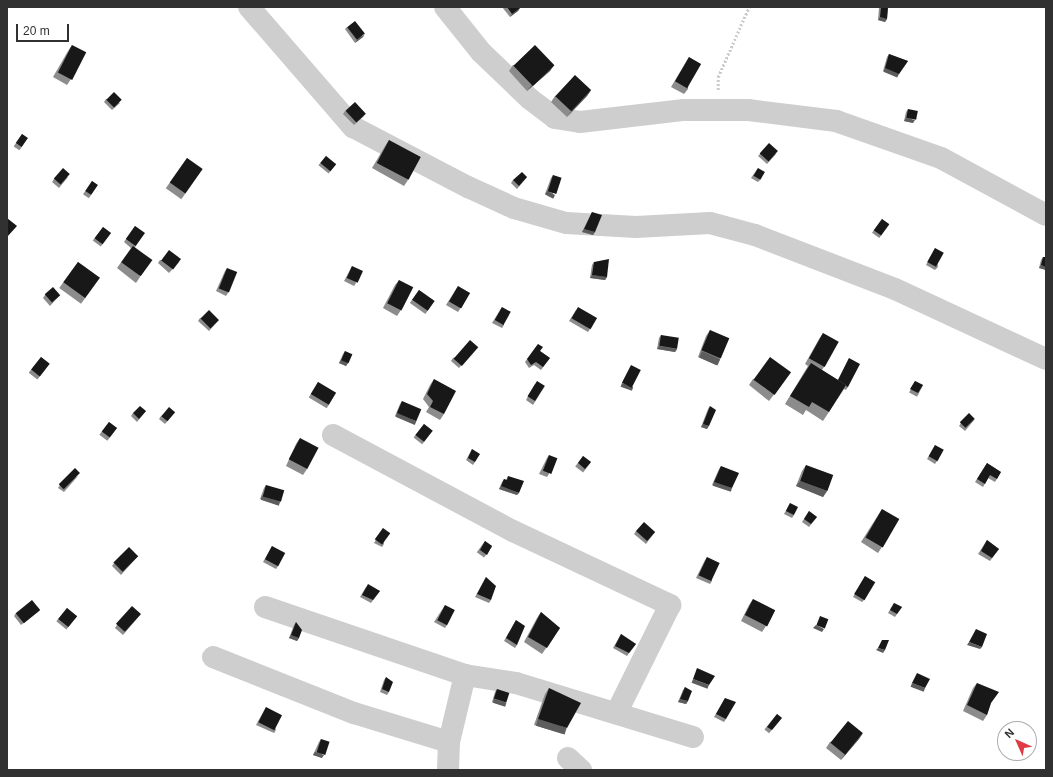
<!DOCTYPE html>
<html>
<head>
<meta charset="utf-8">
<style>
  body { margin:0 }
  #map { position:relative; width:1053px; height:777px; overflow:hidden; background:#fff; font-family:Helvetica,sans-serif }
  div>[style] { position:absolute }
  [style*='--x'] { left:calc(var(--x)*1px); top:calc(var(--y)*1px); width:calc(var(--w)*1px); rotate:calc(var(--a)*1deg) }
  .path>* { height:2.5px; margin-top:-1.25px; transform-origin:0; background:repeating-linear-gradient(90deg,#cbcbcb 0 2px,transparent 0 4px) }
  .minor>* { height:22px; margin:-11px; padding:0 11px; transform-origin:11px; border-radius:11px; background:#cecece }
  .wall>* { inset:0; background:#8c8c8c; transform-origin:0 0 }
  .shaded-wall>* { inset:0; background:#5d5d5d; transform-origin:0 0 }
  .building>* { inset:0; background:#181818; transform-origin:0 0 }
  span { translate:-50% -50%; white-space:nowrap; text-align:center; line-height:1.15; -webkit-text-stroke:4px #fff; paint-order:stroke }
  .frame { position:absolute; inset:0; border:8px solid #313131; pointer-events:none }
  .north { position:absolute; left:997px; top:721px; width:40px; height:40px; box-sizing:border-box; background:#fff; border:1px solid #adadad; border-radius:50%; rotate:315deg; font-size:11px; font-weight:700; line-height:16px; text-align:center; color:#313131 }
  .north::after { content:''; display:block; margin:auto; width:14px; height:18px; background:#e03b45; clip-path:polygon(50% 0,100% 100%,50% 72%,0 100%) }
  .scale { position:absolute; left:16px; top:24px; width:53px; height:18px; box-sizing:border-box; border:2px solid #313131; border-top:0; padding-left:5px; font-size:12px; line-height:14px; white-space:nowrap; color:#313131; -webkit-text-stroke:3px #fff; paint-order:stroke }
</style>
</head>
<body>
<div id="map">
  <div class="path">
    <div style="--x:718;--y:90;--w:13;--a:-90"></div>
    <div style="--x:718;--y:77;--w:77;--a:-66.1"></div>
  </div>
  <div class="minor">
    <div style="--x:249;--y:7;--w:159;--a:49.1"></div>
    <div style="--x:353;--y:127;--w:130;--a:27.6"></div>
    <div style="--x:468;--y:187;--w:51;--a:24.5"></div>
    <div style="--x:514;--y:208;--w:54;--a:16.1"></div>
    <div style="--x:566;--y:223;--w:70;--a:3.3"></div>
    <div style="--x:636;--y:227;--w:74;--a:-3.1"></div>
    <div style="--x:710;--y:223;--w:47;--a:14.9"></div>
    <div style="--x:755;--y:235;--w:150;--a:21.1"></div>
    <div style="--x:895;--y:289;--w:166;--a:24.9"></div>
    <div style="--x:445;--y:7;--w:58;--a:51.3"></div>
    <div style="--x:481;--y:52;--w:68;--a:43.8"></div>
    <div style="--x:530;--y:99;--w:31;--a:37"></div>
    <div style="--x:555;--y:118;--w:25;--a:9"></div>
    <div style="--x:580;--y:122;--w:105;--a:-6.6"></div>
    <div style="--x:684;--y:110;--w:64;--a:0"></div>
    <div style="--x:748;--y:110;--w:89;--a:7.1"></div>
    <div style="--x:836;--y:121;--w:111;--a:19.4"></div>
    <div style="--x:941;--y:158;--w:119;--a:28.5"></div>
    <div style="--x:333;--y:435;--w:204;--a:28.1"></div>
    <div style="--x:513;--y:531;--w:174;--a:25.2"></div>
    <div style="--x:670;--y:605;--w:119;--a:116.4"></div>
    <div style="--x:265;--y:607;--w:211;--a:18.8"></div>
    <div style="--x:465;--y:675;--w:52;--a:8.9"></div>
    <div style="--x:516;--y:683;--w:185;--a:17"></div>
    <div style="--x:213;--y:657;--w:152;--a:21.7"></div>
    <div style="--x:354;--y:713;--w:99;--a:17"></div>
    <div style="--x:568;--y:758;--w:18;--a:43"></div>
    <div style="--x:448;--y:770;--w:28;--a:-88"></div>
    <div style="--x:449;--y:742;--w:69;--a:-76.6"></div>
  </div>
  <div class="wall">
    <div style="clip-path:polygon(502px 7px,519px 7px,520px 8px,518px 11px,510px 17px)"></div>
    <div style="clip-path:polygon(880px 7px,888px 7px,887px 19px,885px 22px,878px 20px,879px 8px)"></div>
    <div style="clip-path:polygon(347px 27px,363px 37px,355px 43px,345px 29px)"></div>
    <div style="clip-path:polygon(72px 45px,71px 79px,67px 85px,53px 77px,68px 51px)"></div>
    <div style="clip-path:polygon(889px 54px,908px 61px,897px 77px,883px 71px,887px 57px)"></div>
    <div style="clip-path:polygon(689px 57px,688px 89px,684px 94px,671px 87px)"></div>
    <div style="clip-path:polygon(513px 65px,554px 65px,550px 71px,527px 91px,509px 71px)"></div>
    <div style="clip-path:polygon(591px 90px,587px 96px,567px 117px,551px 102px,555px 96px)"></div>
    <div style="clip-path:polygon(106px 99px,120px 103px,112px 110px,104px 102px)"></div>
    <div style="clip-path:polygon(908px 109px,913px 123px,904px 121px,906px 112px)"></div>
    <div style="clip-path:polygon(345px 111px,364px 116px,354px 125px,343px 114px)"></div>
    <div style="left:22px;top:134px;width:7px;height:15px;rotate:34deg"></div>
    <div style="clip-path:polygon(389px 140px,408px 180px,404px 186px,372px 168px,385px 146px)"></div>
    <div style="clip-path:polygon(760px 154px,776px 154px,767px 164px,758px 156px)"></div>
    <div style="left:326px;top:156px;width:13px;height:12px;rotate:39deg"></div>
    <div style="left:187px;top:158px;width:19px;height:37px;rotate:35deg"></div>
    <div style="clip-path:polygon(758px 168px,760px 180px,758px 182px,751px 178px)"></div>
    <div style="clip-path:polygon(553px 175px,553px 198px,545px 194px,551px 178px)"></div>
    <div style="clip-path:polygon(68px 177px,59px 188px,52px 182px,54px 179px)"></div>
    <div style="clip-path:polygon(527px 177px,517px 189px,511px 183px,513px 180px)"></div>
    <div style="left:92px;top:181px;width:7px;height:16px;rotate:34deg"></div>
    <div style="clip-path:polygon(592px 212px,595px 232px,593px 235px,582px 232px)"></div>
    <div style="left:882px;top:219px;width:9px;height:17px;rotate:36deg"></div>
    <div style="clip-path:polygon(135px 226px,145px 233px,135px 247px,140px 277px,136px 283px,117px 268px,131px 248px,124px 242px)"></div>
    <div style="left:103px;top:227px;width:10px;height:17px;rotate:37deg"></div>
    <div style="clip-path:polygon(935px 248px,938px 267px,935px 270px,926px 265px)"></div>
    <div style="clip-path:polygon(1043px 257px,1046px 257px,1046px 270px,1039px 268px,1041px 260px)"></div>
    <div style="clip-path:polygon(160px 260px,179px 262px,169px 273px,158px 263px)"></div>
    <div style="left:78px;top:262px;width:27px;height:32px;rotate:36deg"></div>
    <div style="clip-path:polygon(594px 262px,607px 277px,605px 280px,590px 278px,592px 265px)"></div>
    <div style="clip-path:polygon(352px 266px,356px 283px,354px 286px,344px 281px)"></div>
    <div style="clip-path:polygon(227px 268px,228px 293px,226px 296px,216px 291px,225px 271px)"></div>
    <div style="clip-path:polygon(399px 280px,401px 310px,397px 316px,383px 308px,395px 285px)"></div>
    <div style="clip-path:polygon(458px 286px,460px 309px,458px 312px,446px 305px)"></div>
    <div style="left:419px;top:290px;width:19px;height:16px;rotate:35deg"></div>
    <div style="clip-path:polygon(45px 295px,60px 295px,50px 306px,43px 298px)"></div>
    <div style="clip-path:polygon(502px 307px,504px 325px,502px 328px,492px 323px)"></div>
    <div style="clip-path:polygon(576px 310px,590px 329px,588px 332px,569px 321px)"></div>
    <div style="clip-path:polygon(200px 318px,219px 320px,209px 331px,198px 321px)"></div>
    <div style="clip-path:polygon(710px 330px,720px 359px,716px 365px,698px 357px,706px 336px)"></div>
    <div style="clip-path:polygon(823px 333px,824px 367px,822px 370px,838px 380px,849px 358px,848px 387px,846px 390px,844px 389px,823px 421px,806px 410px,803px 415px,785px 404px,808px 366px,805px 364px,819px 339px)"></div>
    <div style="clip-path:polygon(661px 335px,677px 349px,675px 352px,657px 349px,659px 338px)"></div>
    <div style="clip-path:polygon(538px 344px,540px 351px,550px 358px,541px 370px,534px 365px,529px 368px,525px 362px)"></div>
    <div style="clip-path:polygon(475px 350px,459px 368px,451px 361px,453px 358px)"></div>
    <div style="clip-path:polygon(345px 351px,348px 363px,346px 366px,339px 363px,343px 354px)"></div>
    <div style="left:41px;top:357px;width:11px;height:20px;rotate:38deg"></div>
    <div style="clip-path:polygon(791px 372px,769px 401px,749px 385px,753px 379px)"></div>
    <div style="clip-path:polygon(434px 379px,444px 414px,440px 420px,426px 412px,429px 407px,423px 399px,430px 385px)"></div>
    <div style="left:915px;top:381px;width:9px;height:13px;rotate:27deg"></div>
    <div style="left:318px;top:382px;width:21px;height:18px;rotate:31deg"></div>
    <div style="clip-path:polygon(535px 384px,545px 386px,533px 405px,526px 400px)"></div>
    <div style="clip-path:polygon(402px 401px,414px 424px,395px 416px,400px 404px)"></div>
    <div style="clip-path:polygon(710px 406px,707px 429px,701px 427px,708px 409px)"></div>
    <div style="clip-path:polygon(146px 411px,137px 422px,131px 416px,133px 413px)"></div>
    <div style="clip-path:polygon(175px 412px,165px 424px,159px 419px,161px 416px)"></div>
    <div style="clip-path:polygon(975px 419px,965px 431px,959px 426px,961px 423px)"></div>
    <div style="left:109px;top:422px;width:10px;height:16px;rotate:37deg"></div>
    <div style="left:424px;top:424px;width:11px;height:17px;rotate:38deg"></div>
    <div style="clip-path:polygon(300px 438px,307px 469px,303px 475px,286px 466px,296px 444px)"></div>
    <div style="clip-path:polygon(935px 445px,937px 461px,935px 464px,927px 459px)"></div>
    <div style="clip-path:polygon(472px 449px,475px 462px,473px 465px,466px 460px)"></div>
    <div style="clip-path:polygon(549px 455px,549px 474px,547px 477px,539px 474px,547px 458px)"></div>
    <div style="left:583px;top:456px;width:10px;height:13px;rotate:37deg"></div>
    <div style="clip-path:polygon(987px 463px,1001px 472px,995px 482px,988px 478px,983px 487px,975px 482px)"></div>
    <div style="clip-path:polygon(806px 465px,827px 491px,823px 497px,796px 486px,802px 471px)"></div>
    <div style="clip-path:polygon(721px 466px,730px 491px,712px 485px,719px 469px)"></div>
    <div style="clip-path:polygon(78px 476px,64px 492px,58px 488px,60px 485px)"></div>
    <div style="clip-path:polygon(508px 476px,517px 495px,499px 489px,502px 482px,504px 479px,506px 480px)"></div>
    <div style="clip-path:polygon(266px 485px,280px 502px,278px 505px,260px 499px,264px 488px)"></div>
    <div style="clip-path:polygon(790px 503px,794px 515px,792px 518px,784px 514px)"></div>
    <div style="clip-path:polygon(882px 509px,882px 547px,878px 553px,861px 542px)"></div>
    <div style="clip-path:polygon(809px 511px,817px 517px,809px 527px,802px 522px)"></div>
    <div style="clip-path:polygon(383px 528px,384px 544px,382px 547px,374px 543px)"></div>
    <div style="clip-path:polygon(636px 531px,655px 532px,646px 544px,634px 534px)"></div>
    <div style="clip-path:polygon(987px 540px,999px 549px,990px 561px,978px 554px)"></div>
    <div style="left:485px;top:541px;width:9px;height:14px;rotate:36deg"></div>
    <div style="clip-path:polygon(272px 546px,278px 566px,276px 569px,263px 562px)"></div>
    <div style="clip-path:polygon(138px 556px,121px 575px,112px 566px,114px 563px)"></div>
    <div style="clip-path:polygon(707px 557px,712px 581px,710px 584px,696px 578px,705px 560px)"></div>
    <div style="clip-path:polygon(865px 576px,865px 599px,862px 602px,853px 597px)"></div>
    <div style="clip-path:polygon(486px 577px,491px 600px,489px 603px,475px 597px)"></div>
    <div style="clip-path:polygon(366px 587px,380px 591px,371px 603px,360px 597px)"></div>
    <div style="clip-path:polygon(753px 599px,766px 626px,762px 632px,741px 621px,749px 605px)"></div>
    <div style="clip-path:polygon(894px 603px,902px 607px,895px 617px,888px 613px)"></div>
    <div style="clip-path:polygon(445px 605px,447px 625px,445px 628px,434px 622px)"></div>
    <div style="left:67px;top:608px;width:13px;height:17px;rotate:39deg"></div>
    <div style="clip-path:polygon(40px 610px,38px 612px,21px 625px,14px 616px,16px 613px)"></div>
    <div style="clip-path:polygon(541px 612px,560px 628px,542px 654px,524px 642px,537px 618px)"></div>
    <div style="clip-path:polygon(141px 614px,123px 635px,115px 628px,117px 625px)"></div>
    <div style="clip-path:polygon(516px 620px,517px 645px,515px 648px,504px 641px)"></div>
    <div style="clip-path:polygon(296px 622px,299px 638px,297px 641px,289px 638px,294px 625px)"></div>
    <div style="clip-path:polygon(621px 634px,636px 644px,627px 656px,613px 648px)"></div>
    <div style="clip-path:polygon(386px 677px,389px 692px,387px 695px,380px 692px,384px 680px)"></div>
    <div style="clip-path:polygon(977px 683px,991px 703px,987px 715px,983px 721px,963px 711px,973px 688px)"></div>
    <div style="clip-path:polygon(685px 687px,688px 701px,686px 704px,678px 702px,683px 690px)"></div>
    <div style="clip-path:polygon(549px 688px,563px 734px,534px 725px,545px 694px)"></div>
    <div style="clip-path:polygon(497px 689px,506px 703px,504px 706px,492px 702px,495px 692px)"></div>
    <div style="clip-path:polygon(725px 698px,726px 719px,724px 722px,714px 717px)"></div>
    <div style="clip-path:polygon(266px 707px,276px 730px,274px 733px,256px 725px)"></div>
    <div style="left:777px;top:714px;width:6px;height:20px;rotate:39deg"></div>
    <div style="clip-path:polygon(863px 733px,859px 739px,841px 760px,826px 748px,830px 742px)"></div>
    <div style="clip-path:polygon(321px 739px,322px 758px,313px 755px,319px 742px)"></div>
  </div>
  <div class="shaded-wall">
    <div style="clip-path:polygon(520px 8px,518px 11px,510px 17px,512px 14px)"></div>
    <div style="clip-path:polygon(880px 17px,887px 19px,885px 22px,878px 20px)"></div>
    <div style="clip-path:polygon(365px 34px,363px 37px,355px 43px,357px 40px)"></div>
    <div style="clip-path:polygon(554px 65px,550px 71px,527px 91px,531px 86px)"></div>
    <div style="left:885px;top:68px;width:15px;height:4px;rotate:23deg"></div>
    <div style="clip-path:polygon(591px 90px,587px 96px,567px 117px,571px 112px)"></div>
    <div style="clip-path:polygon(906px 118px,915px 120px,913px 123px,904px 121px)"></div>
    <div style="left:547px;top:191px;width:9px;height:4px;rotate:27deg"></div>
    <div style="clip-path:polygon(584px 229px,595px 232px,593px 235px,582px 232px)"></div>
    <div style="clip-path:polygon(1041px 265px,1046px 267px,1046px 270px,1039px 268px)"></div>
    <div style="clip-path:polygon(592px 275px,607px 277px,605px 280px,590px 278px)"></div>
    <div style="clip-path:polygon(659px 346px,677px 349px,675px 352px,657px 349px)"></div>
    <div style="left:702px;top:351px;width:20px;height:7px;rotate:24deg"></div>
    <div style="clip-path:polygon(341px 360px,348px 363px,346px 366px,339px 363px)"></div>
    <div style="left:622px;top:383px;width:12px;height:4px;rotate:20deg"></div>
    <div style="left:397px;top:413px;width:21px;height:4px;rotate:23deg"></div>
    <div style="clip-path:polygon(703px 424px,709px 426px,707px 429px,701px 427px)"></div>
    <div style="clip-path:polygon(800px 481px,827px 491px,823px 497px,796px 486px)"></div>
    <div style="left:714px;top:482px;width:19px;height:4px;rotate:18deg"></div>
    <div style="clip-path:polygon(501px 486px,519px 493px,517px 495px,499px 489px)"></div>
    <div style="left:262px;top:496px;width:19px;height:4px;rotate:18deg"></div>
    <div style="clip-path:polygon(816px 625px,824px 629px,822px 632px,813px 628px)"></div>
    <div style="clip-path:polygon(291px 635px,299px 638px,297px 641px,289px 638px)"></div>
    <div style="clip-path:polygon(969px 642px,982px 647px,980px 649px,967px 645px)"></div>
    <div style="clip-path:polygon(878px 648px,885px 650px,883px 653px,876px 650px)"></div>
    <div style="left:693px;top:679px;width:17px;height:4px;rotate:21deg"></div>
    <div style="left:912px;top:683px;width:14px;height:4px;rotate:21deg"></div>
    <div style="left:494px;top:699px;width:13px;height:4px;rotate:18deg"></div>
    <div style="clip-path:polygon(680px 699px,688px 701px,686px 704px,678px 702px)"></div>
    <div style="left:538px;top:719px;width:30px;height:7px;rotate:17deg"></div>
    <div style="clip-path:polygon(863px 733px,859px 739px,841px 760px,845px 754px)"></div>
    <div style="clip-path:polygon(315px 752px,324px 755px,322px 758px,313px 755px)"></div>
  </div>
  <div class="building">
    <div style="clip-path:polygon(507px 7px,519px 7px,520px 8px,512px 14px)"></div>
    <div style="clip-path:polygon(881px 7px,888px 7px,887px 19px,880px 17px)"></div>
    <div style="left:355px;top:21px;width:16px;height:10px;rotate:52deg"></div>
    <div style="left:72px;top:45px;width:16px;height:31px;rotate:27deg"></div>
    <div style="left:535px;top:45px;width:28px;height:30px;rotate:46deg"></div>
    <div style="clip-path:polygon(889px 54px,908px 61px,899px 74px,885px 68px)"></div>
    <div style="left:689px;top:57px;width:14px;height:28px;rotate:30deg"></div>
    <div style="left:575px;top:75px;width:22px;height:29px;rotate:43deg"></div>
    <div style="left:114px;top:92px;width:11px;height:11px;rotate:45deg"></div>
    <div style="left:355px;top:102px;width:16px;height:13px;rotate:47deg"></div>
    <div style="left:908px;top:109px;width:10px;height:9px;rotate:11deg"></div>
    <div style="left:22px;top:134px;width:7px;height:11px;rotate:34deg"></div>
    <div style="left:389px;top:140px;width:36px;height:26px;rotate:28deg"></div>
    <div style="left:769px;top:143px;width:12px;height:14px;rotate:42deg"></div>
    <div style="left:326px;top:156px;width:13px;height:9px;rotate:39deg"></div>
    <div style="left:187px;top:158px;width:19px;height:30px;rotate:35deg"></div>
    <div style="left:63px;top:168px;width:9px;height:14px;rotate:41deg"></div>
    <div style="left:758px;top:168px;width:8px;height:9px;rotate:30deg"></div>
    <div style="clip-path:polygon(522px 172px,527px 177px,519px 186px,513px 180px)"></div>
    <div style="left:553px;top:175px;width:9px;height:17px;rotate:18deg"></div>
    <div style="left:92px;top:181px;width:7px;height:12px;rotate:34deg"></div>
    <div style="clip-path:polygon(592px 212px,602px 215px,595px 232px,584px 229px)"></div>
    <div style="clip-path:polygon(7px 218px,17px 226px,7px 237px)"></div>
    <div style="left:882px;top:219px;width:9px;height:14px;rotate:36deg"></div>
    <div style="left:135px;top:226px;width:12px;height:16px;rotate:35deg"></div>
    <div style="left:103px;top:227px;width:10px;height:14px;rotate:37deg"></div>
    <div style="left:133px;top:246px;width:24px;height:20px;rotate:36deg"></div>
    <div style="left:935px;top:248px;width:10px;height:16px;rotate:29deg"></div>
    <div style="left:169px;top:250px;width:15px;height:13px;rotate:37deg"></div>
    <div style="clip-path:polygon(1043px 257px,1046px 257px,1046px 267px,1041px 265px)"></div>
    <div style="clip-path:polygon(609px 259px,607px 277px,592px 275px,594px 262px)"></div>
    <div style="left:78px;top:262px;width:27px;height:25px;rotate:36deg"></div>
    <div style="left:352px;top:266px;width:12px;height:13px;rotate:24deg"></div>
    <div style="left:227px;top:268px;width:11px;height:22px;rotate:22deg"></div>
    <div style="left:399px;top:280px;width:16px;height:26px;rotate:27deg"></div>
    <div style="left:458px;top:286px;width:14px;height:18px;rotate:30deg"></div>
    <div style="left:53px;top:287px;width:11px;height:11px;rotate:49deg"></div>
    <div style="left:419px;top:290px;width:19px;height:12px;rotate:35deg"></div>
    <div style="left:502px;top:307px;width:10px;height:15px;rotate:29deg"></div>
    <div style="left:578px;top:307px;width:22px;height:13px;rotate:30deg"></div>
    <div style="left:209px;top:310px;width:14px;height:12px;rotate:45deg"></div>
    <div style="left:710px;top:330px;width:21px;height:22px;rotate:23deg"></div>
    <div style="left:823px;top:333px;width:18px;height:29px;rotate:29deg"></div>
    <div style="left:661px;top:335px;width:18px;height:11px;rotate:9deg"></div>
    <div style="left:470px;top:340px;width:11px;height:25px;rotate:41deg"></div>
    <div style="clip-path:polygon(538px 344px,543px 347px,540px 351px,550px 358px,543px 367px,536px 362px,531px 365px,527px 359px)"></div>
    <div style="left:345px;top:351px;width:8px;height:10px;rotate:23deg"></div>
    <div style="left:41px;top:357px;width:11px;height:16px;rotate:38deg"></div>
    <div style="left:770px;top:357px;width:26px;height:28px;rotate:36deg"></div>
    <div style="clip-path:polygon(849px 358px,860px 364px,848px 387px,846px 386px,846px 385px,838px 380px)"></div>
    <div style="clip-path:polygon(811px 363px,846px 385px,829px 412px,812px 402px,809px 407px,790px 396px)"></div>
    <div style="left:631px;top:365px;width:11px;height:20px;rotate:27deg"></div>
    <div style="clip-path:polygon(434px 379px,456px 391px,444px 414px,430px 407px,433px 401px,427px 394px)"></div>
    <div style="left:537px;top:381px;width:9px;height:18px;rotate:32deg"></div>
    <div style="clip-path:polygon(915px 381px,923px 385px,918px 393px,910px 389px)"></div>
    <div style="left:318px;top:382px;width:21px;height:14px;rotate:31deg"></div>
    <div style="left:402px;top:401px;width:21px;height:13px;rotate:23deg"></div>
    <div style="clip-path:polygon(140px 406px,146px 411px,139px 419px,133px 413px)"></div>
    <div style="clip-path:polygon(710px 406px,716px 410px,709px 426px,703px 424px)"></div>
    <div style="left:169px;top:407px;width:8px;height:12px;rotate:40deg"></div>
    <div style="left:969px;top:413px;width:8px;height:13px;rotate:45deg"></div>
    <div style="left:109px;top:422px;width:10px;height:12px;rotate:37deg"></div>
    <div style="left:424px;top:424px;width:11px;height:14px;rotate:38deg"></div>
    <div style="left:300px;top:438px;width:21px;height:24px;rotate:28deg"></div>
    <div style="left:935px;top:445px;width:10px;height:13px;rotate:29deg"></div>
    <div style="clip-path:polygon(472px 449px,480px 454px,475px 462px,468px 458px)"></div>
    <div style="left:549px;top:455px;width:9px;height:17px;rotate:21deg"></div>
    <div style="clip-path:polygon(583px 456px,591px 462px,585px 469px,578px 463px)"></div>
    <div style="clip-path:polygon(987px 463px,1001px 472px,997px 479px,990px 475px,985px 484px,977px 479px)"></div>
    <div style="left:806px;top:465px;width:29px;height:17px;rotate:20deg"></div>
    <div style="clip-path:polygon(721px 466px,739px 473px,732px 488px,714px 482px)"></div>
    <div style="left:75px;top:468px;width:7px;height:23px;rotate:45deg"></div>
    <div style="clip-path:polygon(508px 476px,524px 481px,519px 493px,501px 486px,504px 479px,507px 480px)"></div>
    <div style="left:266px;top:485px;width:19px;height:12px;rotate:16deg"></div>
    <div style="left:790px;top:503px;width:9px;height:9px;rotate:27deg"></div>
    <div style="left:882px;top:509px;width:20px;height:33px;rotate:30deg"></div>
    <div style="clip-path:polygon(809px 511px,817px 517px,811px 524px,804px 519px)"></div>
    <div style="left:644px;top:522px;width:15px;height:12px;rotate:42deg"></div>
    <div style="left:383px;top:528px;width:9px;height:14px;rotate:36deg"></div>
    <div style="clip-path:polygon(987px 540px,999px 549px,992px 558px,981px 551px)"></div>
    <div style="clip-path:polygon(485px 541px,492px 546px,487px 555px,480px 550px)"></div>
    <div style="left:272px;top:546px;width:15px;height:15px;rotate:28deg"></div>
    <div style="left:129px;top:547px;width:13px;height:22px;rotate:45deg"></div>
    <div style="left:707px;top:557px;width:14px;height:20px;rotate:25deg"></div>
    <div style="left:865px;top:576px;width:12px;height:21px;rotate:31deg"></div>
    <div style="clip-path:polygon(486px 577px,496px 586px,491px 600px,477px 594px)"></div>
    <div style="clip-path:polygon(368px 584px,380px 591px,373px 600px,362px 595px)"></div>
    <div style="left:753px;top:599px;width:25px;height:18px;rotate:27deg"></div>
    <div style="left:32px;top:600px;width:13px;height:21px;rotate:51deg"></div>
    <div style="clip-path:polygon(894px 603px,902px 607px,897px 614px,890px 610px)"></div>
    <div style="left:445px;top:605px;width:11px;height:17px;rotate:27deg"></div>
    <div style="left:132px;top:606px;width:12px;height:24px;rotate:42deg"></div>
    <div style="left:67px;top:608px;width:13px;height:14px;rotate:39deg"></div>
    <div style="clip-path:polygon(541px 612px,560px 628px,547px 648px,528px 637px)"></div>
    <div style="left:820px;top:616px;width:9px;height:10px;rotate:21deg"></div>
    <div style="clip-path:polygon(516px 620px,525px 626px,517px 645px,506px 638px)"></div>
    <div style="clip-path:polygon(296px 622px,302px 630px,299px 638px,291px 635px)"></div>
    <div style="clip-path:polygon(976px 629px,987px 634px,982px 647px,969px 642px)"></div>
    <div style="clip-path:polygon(621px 634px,636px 644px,629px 653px,615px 646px)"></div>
    <div style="clip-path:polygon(882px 640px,889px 640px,885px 650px,878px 648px)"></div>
    <div style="clip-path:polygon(697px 668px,715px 676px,709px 685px,693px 679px)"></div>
    <div style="clip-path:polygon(917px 673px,930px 679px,925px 688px,912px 683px)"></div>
    <div style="clip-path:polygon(386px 677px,393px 682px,389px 692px,382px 689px)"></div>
    <div style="clip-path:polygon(977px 683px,999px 692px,991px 703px,987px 715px,967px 705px)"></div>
    <div style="clip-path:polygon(685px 687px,692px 691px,688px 701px,680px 699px)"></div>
    <div style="clip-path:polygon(549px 688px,581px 703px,567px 728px,538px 719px)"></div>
    <div style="left:497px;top:689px;width:13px;height:10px;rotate:18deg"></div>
    <div style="clip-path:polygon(725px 698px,736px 702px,726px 719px,716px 714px)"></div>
    <div style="left:266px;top:707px;width:18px;height:17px;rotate:27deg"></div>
    <div style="clip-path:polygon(777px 714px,782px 718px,772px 730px,767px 727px)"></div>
    <div style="left:848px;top:721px;width:19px;height:28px;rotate:39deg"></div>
    <div style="left:321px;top:739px;width:9px;height:14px;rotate:18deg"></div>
  </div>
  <div class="frame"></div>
  <div class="north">N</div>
  <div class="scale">20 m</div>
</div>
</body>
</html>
